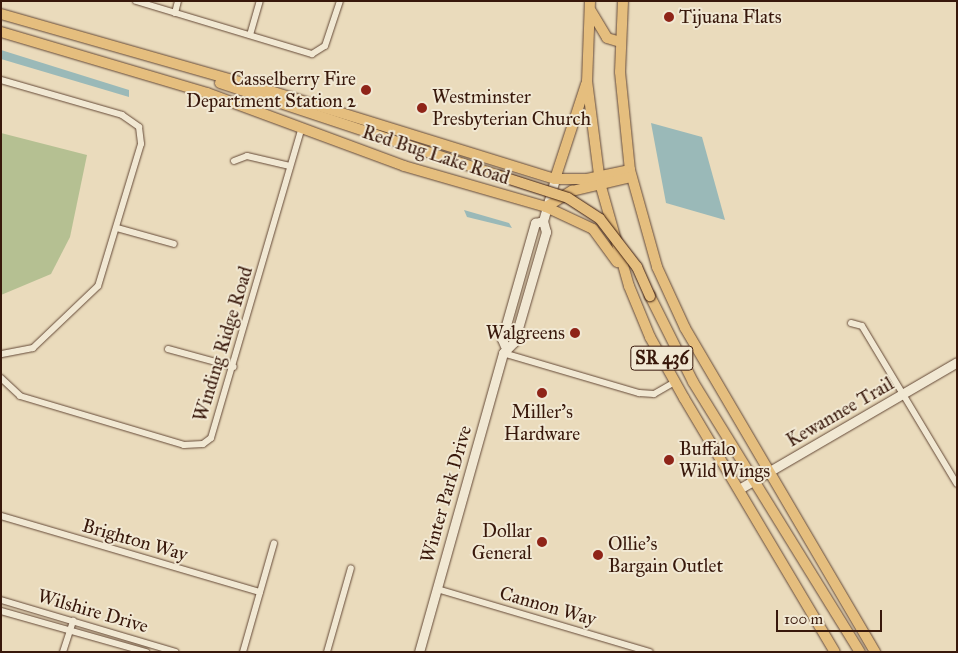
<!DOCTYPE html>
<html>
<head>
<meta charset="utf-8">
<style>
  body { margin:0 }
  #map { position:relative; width:958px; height:653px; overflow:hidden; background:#eadbbc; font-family:"IM FELL Great Primer",serif }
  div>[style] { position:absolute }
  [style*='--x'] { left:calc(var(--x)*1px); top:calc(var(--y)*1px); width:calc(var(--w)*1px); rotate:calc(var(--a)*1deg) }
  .green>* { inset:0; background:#b5c092 }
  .water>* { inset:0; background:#9ab9b8 }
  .roads { filter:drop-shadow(0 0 1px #644937) drop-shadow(0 0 1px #644937) }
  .street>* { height:6px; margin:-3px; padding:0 3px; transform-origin:3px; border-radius:3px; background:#f1e8d3 }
  .secondary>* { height:9px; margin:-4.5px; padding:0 4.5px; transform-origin:4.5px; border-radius:4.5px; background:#f1e8d3 }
  .primary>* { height:10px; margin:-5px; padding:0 5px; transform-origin:5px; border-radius:5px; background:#e5be7e }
  .bridges { filter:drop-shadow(0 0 1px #38180b) drop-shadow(0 0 1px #38180b) }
  .primary-bridge>* { height:10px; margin:-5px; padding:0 5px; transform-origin:5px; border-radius:5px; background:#e5be7e }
  .dots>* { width:14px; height:14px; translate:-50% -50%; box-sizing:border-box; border:2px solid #f1e8d3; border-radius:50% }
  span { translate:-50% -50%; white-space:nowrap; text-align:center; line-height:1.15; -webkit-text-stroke:4px #f1e8d3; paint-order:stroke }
  .shield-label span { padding:1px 4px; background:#f1e8d3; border:1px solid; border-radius:4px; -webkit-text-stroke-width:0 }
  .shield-label { font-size:18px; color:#38180b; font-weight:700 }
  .poi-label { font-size:19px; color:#38180b }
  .left { translate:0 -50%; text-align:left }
  .right { translate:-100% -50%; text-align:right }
  .street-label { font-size:19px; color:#38180b }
  .frame { position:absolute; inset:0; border:2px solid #38180b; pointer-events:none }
  .scale { position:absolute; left:776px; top:610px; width:106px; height:22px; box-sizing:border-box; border:2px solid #38180b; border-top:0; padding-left:6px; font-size:15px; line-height:18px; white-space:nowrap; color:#38180b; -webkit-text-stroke:4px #f1e8d3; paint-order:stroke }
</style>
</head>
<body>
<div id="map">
  <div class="green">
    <div style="clip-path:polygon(1px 133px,87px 155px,70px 237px,51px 274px,1px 295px)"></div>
  </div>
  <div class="water">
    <div style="clip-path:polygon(1px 50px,129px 90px,129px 97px,1px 59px)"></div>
    <div style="clip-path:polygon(651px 123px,702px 137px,725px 220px,666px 203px)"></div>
    <div style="clip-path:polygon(464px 210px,509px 223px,512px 228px,467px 217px)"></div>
  </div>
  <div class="roads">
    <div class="street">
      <div style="--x:136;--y:1;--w:184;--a:16.8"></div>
      <div style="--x:312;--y:54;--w:15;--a:-32"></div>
      <div style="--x:325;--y:46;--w:47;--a:-71.6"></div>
      <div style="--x:175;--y:13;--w:12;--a:-76"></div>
      <div style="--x:250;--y:35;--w:35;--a:-74"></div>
      <div style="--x:1;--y:80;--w:126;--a:16.1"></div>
      <div style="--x:122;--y:115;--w:21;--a:35"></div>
      <div style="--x:139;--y:127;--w:17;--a:83"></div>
      <div style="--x:141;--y:144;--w:148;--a:106.8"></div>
      <div style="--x:98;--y:286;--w:90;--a:136.4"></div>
      <div style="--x:33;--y:348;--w:33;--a:169"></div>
      <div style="--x:234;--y:161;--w:14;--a:-21"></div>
      <div style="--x:247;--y:156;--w:44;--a:13.1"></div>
      <div style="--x:117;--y:228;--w:59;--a:15.7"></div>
      <div style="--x:851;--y:323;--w:11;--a:15"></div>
      <div style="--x:862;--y:326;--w:184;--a:59"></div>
      <div style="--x:168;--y:349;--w:68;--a:15.3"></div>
      <div style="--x:503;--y:353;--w:142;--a:16.4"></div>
      <div style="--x:639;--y:393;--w:15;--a:4"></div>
      <div style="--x:654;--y:394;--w:24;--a:-30"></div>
      <div style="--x:1;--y:378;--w:26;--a:43"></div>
      <div style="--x:20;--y:396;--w:171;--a:16.6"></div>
      <div style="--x:184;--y:445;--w:19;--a:-3"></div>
      <div style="--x:203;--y:444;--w:10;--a:-37"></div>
      <div style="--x:211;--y:438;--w:324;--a:-73.7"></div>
      <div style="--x:1;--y:516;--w:270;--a:16.4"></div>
      <div style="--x:437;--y:589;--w:222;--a:16.5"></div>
      <div style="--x:1;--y:600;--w:182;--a:16.6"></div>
      <div style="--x:1;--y:611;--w:151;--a:15.8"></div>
      <div style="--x:63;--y:652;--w:33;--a:-72"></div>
      <div style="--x:243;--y:652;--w:113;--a:-74.1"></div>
      <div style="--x:327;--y:652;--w:87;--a:-74.1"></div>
    </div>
    <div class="secondary">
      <div style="--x:543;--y:221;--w:44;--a:-74.1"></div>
      <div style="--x:505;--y:346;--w:8;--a:-113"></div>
      <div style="--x:502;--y:339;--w:121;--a:-74.1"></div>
      <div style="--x:535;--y:223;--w:8;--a:-14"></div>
      <div style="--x:739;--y:489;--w:252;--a:-30.2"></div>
      <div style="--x:419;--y:652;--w:311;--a:-74.3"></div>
      <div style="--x:503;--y:353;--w:16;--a:-45"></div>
      <div style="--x:514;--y:342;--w:115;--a:-73.8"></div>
      <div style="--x:546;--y:232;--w:11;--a:-105"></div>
    </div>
    <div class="primary">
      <div style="--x:590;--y:1;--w:80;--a:92.1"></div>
      <div style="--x:587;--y:81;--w:103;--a:82.7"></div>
      <div style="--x:600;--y:183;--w:107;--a:74.3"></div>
      <div style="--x:629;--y:286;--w:55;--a:67.6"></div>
      <div style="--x:650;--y:337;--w:70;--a:60.9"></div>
      <div style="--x:684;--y:398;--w:295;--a:59.3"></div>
      <div style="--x:623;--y:1;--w:71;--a:92.4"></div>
      <div style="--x:620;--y:72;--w:99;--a:84.2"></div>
      <div style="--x:630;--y:170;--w:101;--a:74.4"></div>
      <div style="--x:657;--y:267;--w:67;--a:65.3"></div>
      <div style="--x:685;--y:328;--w:376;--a:59.6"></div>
      <div style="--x:591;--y:11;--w:31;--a:59"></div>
      <div style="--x:607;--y:38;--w:14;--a:17"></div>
      <div style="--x:1;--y:14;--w:260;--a:15.9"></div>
      <div style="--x:251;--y:85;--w:318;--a:17.2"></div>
      <div style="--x:555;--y:179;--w:32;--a:0"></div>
      <div style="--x:587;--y:179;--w:44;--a:-11.8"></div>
      <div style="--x:1;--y:32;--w:215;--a:16.5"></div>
      <div style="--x:207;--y:93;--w:210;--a:20.3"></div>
      <div style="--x:404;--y:166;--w:148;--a:16.1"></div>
      <div style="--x:546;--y:207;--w:52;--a:25.1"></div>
      <div style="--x:593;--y:229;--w:41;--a:54"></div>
      <div style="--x:220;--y:83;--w:295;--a:18.4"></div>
      <div style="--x:555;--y:179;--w:100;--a:-71.9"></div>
      <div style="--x:546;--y:207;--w:31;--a:-32"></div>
      <div style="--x:572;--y:191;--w:61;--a:-13.3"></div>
      <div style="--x:650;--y:296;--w:96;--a:63.4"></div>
      <div style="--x:693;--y:382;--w:317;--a:58.3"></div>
    </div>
  </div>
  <div class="bridges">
    <div class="primary-bridge">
      <div style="--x:500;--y:176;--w:71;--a:17.9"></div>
      <div style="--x:568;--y:198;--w:38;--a:33"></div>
      <div style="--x:600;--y:219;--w:61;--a:52.4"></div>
      <div style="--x:637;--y:267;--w:32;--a:66"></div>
    </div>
  </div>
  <div class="dots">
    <div style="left:669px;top:17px;background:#8f2418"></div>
    <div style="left:366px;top:90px;background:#8f2418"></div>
    <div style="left:422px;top:108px;background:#8f2418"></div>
    <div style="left:575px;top:333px;background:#8f2418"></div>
    <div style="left:542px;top:393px;background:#8f2418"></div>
    <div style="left:669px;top:460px;background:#8f2418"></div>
    <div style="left:542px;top:542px;background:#8f2418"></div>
    <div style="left:598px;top:555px;background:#8f2418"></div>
  </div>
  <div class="shield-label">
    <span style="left:662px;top:358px">SR 436</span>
  </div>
  <div class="poi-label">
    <span class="left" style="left:679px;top:17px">Tijuana Flats</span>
    <span class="right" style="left:356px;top:90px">Casselberry Fire<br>Department Station 2</span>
    <span class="left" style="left:432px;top:108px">Westminster<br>Presbyterian Church</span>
    <span class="right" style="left:565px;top:333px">Walgreens</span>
    <span style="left:542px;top:423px">Miller's<br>Hardware</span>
    <span class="left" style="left:679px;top:460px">Buffalo<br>Wild Wings</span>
    <span class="right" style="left:532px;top:542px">Dollar<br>General</span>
    <span class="left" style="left:608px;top:555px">Ollie's<br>Bargain Outlet</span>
  </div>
  <div class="street-label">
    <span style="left:436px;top:155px;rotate:18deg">Red Bug Lake Road</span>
    <span style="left:223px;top:344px;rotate:-73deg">Winding Ridge Road</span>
    <span style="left:840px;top:412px;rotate:-30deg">Kewannee Trail</span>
    <span style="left:446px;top:494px;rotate:-74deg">Winter Park Drive</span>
    <span style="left:135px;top:540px;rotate:16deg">Brighton Way</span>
    <span style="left:548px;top:606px;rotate:16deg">Cannon Way</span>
    <span style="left:93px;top:611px;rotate:16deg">Wilshire Drive</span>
  </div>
  <div class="frame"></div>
  <div class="scale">100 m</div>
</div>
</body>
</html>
